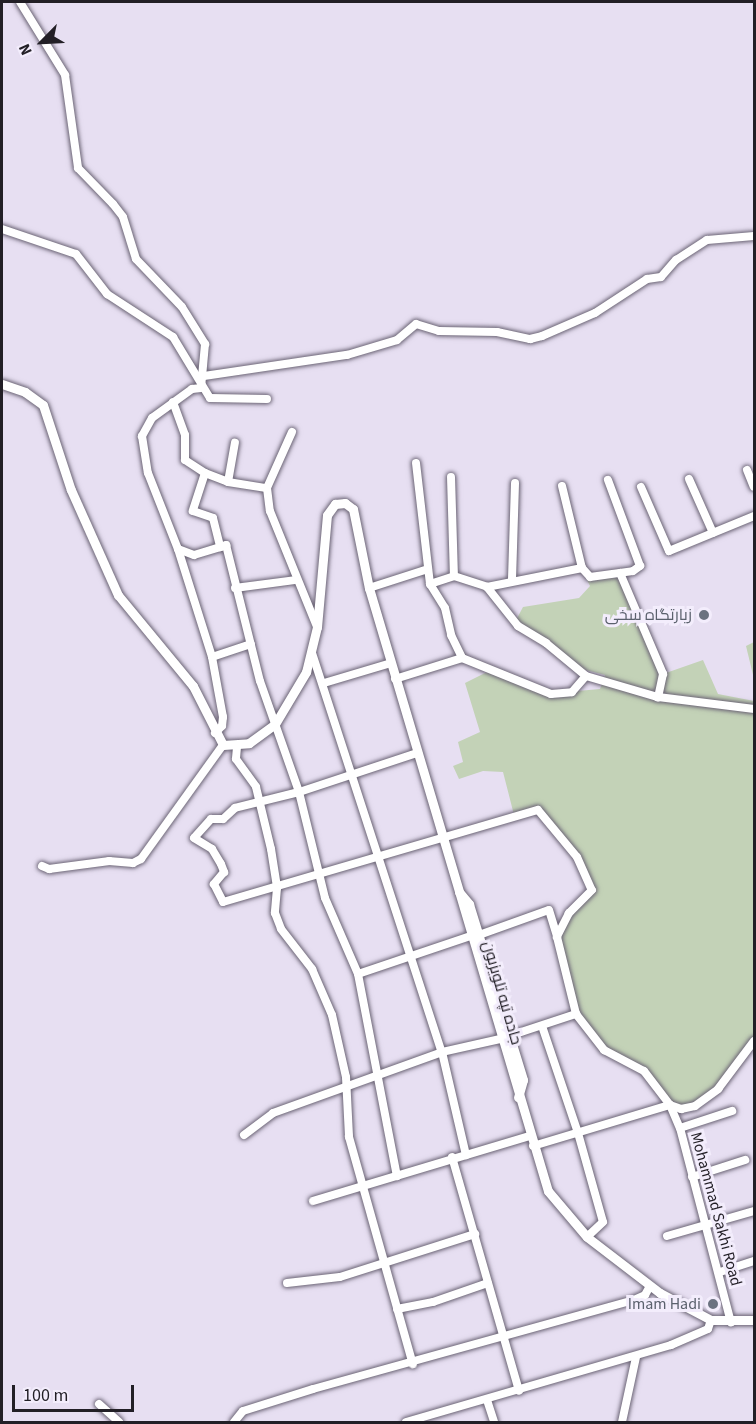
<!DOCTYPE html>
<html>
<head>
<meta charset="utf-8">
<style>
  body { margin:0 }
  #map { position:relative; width:756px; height:1424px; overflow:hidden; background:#e7dff2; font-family:"Source Sans 3",Cairo,sans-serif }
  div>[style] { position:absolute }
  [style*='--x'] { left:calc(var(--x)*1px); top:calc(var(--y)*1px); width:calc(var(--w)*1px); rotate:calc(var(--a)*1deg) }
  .green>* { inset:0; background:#c3d2b7 }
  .roads { filter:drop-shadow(0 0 2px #6b6475) drop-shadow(0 0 2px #6b6475) }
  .minor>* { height:8px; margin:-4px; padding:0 4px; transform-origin:4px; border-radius:4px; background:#fff }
  .tertiary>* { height:9px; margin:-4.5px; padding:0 4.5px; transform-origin:4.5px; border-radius:4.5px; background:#fff }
  .dots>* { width:16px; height:16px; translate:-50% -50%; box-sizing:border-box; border:3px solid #f3edfc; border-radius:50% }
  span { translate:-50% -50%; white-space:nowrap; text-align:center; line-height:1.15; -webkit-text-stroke:6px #f3edfc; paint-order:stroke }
  .worship-label { font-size:16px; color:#5b616d }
  .right { translate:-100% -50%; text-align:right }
  .street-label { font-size:16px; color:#221f26 }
  .frame { position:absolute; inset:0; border:3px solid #221f26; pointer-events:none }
  .north { position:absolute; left:12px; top:12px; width:60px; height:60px; -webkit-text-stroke:4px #f3edfc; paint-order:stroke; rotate:246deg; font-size:16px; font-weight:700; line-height:24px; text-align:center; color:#221f26 }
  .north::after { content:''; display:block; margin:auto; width:21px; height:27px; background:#221f26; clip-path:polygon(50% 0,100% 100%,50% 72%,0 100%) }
  .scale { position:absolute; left:12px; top:1385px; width:122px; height:27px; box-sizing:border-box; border:3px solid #221f26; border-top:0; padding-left:8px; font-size:18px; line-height:21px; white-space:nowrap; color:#221f26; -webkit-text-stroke:4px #f3edfc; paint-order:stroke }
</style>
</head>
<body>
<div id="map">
  <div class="green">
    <div style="clip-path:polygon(620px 573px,663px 674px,703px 660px,718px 694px,754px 701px,754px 1041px,718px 1089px,695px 1106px,670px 1105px,644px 1071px,604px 1050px,576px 1014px,560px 957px,560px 930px,592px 890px,577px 857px,543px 811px,514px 815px,503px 772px,483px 771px,459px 779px,453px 766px,463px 762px,458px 742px,480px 732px,465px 683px,487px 672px,544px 694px,600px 689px,605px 675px,570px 666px,514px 624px,523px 607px,579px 598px,590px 586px,585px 576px)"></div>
    <div style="clip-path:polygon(754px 642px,754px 679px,746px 646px)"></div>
  </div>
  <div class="roads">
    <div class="minor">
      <div style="--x:20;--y:2;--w:86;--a:58.3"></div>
      <div style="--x:65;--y:75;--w:94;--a:82"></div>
      <div style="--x:78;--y:168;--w:50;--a:45.8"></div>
      <div style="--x:113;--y:204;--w:16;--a:52"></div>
      <div style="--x:123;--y:217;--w:44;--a:72.8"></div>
      <div style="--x:136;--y:259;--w:66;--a:46.2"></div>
      <div style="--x:182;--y:307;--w:44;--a:58.1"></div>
      <div style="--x:205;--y:344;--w:44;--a:95.2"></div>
      <div style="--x:201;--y:388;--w:9;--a:174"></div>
      <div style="--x:192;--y:389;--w:49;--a:144.1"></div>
      <div style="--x:152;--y:418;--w:21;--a:119"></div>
      <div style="--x:142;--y:436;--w:37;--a:81"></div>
      <div style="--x:148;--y:473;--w:82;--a:68.5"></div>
      <div style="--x:178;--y:549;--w:113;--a:72.5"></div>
      <div style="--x:212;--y:657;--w:61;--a:79.6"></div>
      <div style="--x:223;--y:717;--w:9;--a:96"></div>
      <div style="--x:222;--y:726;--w:10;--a:135"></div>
      <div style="--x:2;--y:229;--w:78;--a:18.7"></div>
      <div style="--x:76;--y:254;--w:51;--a:52.2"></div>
      <div style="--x:107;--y:294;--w:79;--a:33.1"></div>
      <div style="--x:173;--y:337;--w:71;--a:58.8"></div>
      <div style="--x:210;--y:398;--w:57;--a:1"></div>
      <div style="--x:204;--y:376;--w:145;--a:-8.4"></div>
      <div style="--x:347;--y:355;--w:52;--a:-16.7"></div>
      <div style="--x:397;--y:340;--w:25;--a:-40"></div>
      <div style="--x:416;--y:324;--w:24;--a:17"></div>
      <div style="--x:439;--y:331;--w:58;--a:1"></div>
      <div style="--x:497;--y:332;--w:34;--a:12"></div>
      <div style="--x:530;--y:339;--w:12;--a:-14"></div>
      <div style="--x:542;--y:336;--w:58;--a:-23.5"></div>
      <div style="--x:595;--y:313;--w:62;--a:-33.2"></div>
      <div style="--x:647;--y:279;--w:14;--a:-8"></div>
      <div style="--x:661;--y:277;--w:23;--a:-49"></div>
      <div style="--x:676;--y:260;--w:37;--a:-33"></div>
      <div style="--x:707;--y:240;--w:47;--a:-4.9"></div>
      <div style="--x:173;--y:402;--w:35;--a:70"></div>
      <div style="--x:185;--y:435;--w:25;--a:90"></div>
      <div style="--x:185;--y:460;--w:24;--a:33"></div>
      <div style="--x:205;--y:473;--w:40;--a:108"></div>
      <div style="--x:193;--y:511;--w:21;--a:19"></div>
      <div style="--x:213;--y:518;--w:30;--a:76"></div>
      <div style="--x:292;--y:432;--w:61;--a:114.1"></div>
      <div style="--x:267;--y:488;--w:23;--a:83"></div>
      <div style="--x:270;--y:511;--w:125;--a:67.9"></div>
      <div style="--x:416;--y:463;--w:122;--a:83.4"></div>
      <div style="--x:430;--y:584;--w:28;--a:58"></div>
      <div style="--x:445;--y:608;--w:28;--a:77"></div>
      <div style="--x:451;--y:635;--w:25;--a:64"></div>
      <div style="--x:462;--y:658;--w:96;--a:22"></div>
      <div style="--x:551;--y:694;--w:21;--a:-5"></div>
      <div style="--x:572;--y:692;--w:21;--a:-49"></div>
      <div style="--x:747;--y:470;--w:18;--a:68"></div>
      <div style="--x:205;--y:473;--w:25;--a:21"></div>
      <div style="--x:228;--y:482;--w:39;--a:9"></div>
      <div style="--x:451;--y:477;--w:99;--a:88.3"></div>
      <div style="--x:689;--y:479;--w:59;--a:66"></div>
      <div style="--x:228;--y:482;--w:40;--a:-80"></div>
      <div style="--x:562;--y:486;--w:84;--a:76.3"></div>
      <div style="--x:641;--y:487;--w:70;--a:66.4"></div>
      <div style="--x:669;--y:551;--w:92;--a:-22.4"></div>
      <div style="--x:178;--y:549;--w:17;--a:21"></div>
      <div style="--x:194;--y:555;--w:34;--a:-17"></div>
      <div style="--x:226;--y:545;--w:140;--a:76"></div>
      <div style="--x:260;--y:681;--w:118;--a:70.6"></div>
      <div style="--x:299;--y:792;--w:109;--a:76.2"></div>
      <div style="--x:325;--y:898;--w:83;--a:66.5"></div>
      <div style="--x:358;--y:974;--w:206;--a:79.1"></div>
      <div style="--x:620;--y:573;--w:110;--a:66.9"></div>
      <div style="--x:663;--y:674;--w:24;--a:102"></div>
      <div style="--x:512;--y:579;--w:96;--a:-88.2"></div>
      <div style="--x:430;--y:584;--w:25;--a:-18"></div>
      <div style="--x:454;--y:576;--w:35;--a:18"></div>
      <div style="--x:487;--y:587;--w:97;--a:-11.3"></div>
      <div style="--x:582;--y:568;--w:12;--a:48"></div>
      <div style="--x:590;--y:577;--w:43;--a:-7.9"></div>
      <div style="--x:633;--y:571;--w:9;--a:-36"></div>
      <div style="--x:640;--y:566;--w:92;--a:-110.4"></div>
      <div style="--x:487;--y:587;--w:50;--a:51.5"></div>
      <div style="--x:518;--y:626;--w:33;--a:31"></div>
      <div style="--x:546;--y:643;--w:52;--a:39.5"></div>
      <div style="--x:586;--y:676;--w:75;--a:16.3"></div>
      <div style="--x:658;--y:697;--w:97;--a:7.1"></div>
      <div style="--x:235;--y:588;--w:62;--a:-7.5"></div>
      <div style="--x:369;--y:588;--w:62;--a:-17.9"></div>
      <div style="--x:312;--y:653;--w:420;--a:72"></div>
      <div style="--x:442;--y:1052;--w:106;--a:76.9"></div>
      <div style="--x:212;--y:657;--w:41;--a:-18.4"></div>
      <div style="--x:395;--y:679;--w:70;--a:-17.4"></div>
      <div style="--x:324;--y:683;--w:70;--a:-16.6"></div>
      <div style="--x:237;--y:747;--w:12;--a:95"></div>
      <div style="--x:236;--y:759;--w:34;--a:54"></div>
      <div style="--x:256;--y:787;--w:64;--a:76.4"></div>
      <div style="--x:271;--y:849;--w:39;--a:81"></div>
      <div style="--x:277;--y:888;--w:25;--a:95"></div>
      <div style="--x:275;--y:913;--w:17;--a:69"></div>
      <div style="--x:281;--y:929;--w:51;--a:52.2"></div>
      <div style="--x:312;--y:969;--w:50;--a:66.5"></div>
      <div style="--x:332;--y:1015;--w:64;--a:77.3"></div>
      <div style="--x:346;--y:1077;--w:60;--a:87.1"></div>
      <div style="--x:349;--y:1137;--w:236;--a:74.3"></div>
      <div style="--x:417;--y:753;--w:124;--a:161.7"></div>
      <div style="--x:299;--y:792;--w:66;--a:166"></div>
      <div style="--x:235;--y:808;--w:16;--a:137"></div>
      <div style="--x:223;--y:819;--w:12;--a:180"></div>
      <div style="--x:211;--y:819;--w:25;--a:132"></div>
      <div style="--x:194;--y:838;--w:21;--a:31"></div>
      <div style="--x:212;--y:849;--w:17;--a:59"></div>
      <div style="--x:221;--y:864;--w:9;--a:69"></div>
      <div style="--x:224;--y:872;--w:16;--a:130"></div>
      <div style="--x:214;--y:884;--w:20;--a:63"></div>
      <div style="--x:223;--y:902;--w:328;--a:-16.3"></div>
      <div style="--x:538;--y:810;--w:61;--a:50.3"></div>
      <div style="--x:577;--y:857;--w:36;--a:66"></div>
      <div style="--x:592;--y:890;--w:33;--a:135"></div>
      <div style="--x:569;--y:913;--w:27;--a:117"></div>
      <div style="--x:557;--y:937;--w:79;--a:76.1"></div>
      <div style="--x:576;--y:1014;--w:46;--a:52.1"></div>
      <div style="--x:604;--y:1050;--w:45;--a:27.7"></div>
      <div style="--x:644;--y:1071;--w:43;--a:52.6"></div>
      <div style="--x:670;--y:1105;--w:12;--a:20"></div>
      <div style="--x:681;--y:1109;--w:14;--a:-12"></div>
      <div style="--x:695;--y:1106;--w:29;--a:-36"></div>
      <div style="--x:718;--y:1089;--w:60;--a:-53.1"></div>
      <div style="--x:42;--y:866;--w:8;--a:23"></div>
      <div style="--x:49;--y:869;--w:61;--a:-7.6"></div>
      <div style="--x:109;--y:861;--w:24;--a:5"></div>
      <div style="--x:133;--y:863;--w:9;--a:-27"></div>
      <div style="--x:141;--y:859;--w:140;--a:-54.3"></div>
      <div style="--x:479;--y:935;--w:74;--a:-19.7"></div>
      <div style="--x:549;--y:910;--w:28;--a:73"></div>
      <div style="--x:358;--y:974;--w:118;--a:-18.7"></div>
      <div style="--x:542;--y:1026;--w:113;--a:71.4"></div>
      <div style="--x:578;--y:1133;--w:92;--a:74.3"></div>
      <div style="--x:603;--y:1222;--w:22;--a:137"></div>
      <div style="--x:509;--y:1036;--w:71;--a:-18.2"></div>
      <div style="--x:670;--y:1105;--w:25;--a:67"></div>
      <div style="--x:680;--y:1128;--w:201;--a:75.3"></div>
      <div style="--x:680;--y:1128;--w:55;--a:-18.1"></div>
      <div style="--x:244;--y:1135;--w:36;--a:-37"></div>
      <div style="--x:273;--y:1113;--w:180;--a:-19.8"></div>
      <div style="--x:442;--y:1052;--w:59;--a:-12.6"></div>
      <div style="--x:533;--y:1146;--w:143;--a:-16.7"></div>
      <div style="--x:452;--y:1157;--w:243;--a:74"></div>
      <div style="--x:692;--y:1177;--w:56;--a:-17.8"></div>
      <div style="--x:313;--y:1201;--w:226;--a:-16.7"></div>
      <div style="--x:667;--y:1236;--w:91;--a:-16"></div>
      <div style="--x:720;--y:1272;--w:36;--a:-18"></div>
      <div style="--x:287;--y:1283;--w:53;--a:-6.5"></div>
      <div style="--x:340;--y:1277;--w:142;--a:-17.7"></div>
      <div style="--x:397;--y:1309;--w:37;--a:-11"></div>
      <div style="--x:433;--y:1302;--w:58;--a:-19.1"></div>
      <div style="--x:487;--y:1400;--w:23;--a:72"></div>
      <div style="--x:99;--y:1404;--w:27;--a:42"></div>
      <div style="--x:234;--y:1422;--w:14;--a:-51"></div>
      <div style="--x:243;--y:1411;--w:73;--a:-17.4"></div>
      <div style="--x:313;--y:1389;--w:333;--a:-15.5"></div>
      <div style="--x:634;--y:1300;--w:12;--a:-24"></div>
      <div style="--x:645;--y:1295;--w:10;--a:-61"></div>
      <div style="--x:406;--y:1422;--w:276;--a:-16.2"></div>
      <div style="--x:671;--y:1345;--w:40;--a:-23.4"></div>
      <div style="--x:708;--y:1329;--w:9;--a:-72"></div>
      <div style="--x:622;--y:1422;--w:66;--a:-77.8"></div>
    </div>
    <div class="tertiary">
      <div style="--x:2;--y:384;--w:24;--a:19"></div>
      <div style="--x:25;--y:392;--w:22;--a:36"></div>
      <div style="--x:43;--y:405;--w:89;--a:71.8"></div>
      <div style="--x:71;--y:490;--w:115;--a:65.9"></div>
      <div style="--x:118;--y:595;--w:118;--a:50.5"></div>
      <div style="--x:193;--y:686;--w:66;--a:63"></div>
      <div style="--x:223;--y:745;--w:26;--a:-4"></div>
      <div style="--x:249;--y:743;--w:32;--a:-36"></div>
      <div style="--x:275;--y:724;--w:61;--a:-59.2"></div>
      <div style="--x:306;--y:672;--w:46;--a:-76.3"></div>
      <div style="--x:317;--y:627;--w:112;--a:-84.9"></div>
      <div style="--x:327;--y:515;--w:14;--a:-54"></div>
      <div style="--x:335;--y:504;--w:10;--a:-6"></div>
      <div style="--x:345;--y:503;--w:10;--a:37"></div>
      <div style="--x:353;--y:509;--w:81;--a:78.6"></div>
      <div style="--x:369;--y:588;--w:629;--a:73.47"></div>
      <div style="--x:548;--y:1191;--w:60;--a:49.7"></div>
      <div style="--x:587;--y:1237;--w:92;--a:37.5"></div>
      <div style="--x:660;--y:1293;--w:58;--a:27.9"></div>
      <div style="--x:711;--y:1320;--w:43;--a:0"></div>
      <div style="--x:459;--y:892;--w:16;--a:50"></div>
      <div style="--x:469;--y:904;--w:184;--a:72.9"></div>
      <div style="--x:523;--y:1080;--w:18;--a:106"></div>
    </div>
  </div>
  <div class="dots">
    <div style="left:704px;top:615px;background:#6b7280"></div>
    <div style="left:713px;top:1304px;background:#6b7280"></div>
  </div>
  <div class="worship-label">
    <span class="right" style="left:692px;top:615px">زیارتگاه سخی</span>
    <span class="right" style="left:701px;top:1304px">Imam Hadi</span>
  </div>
  <div class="street-label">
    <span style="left:502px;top:993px;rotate:74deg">جاده تپه تلویزیون</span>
    <span style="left:716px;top:1209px;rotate:75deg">Mohammad Sakhi Road</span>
  </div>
  <div class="frame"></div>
  <div class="north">N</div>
  <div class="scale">100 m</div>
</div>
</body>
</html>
